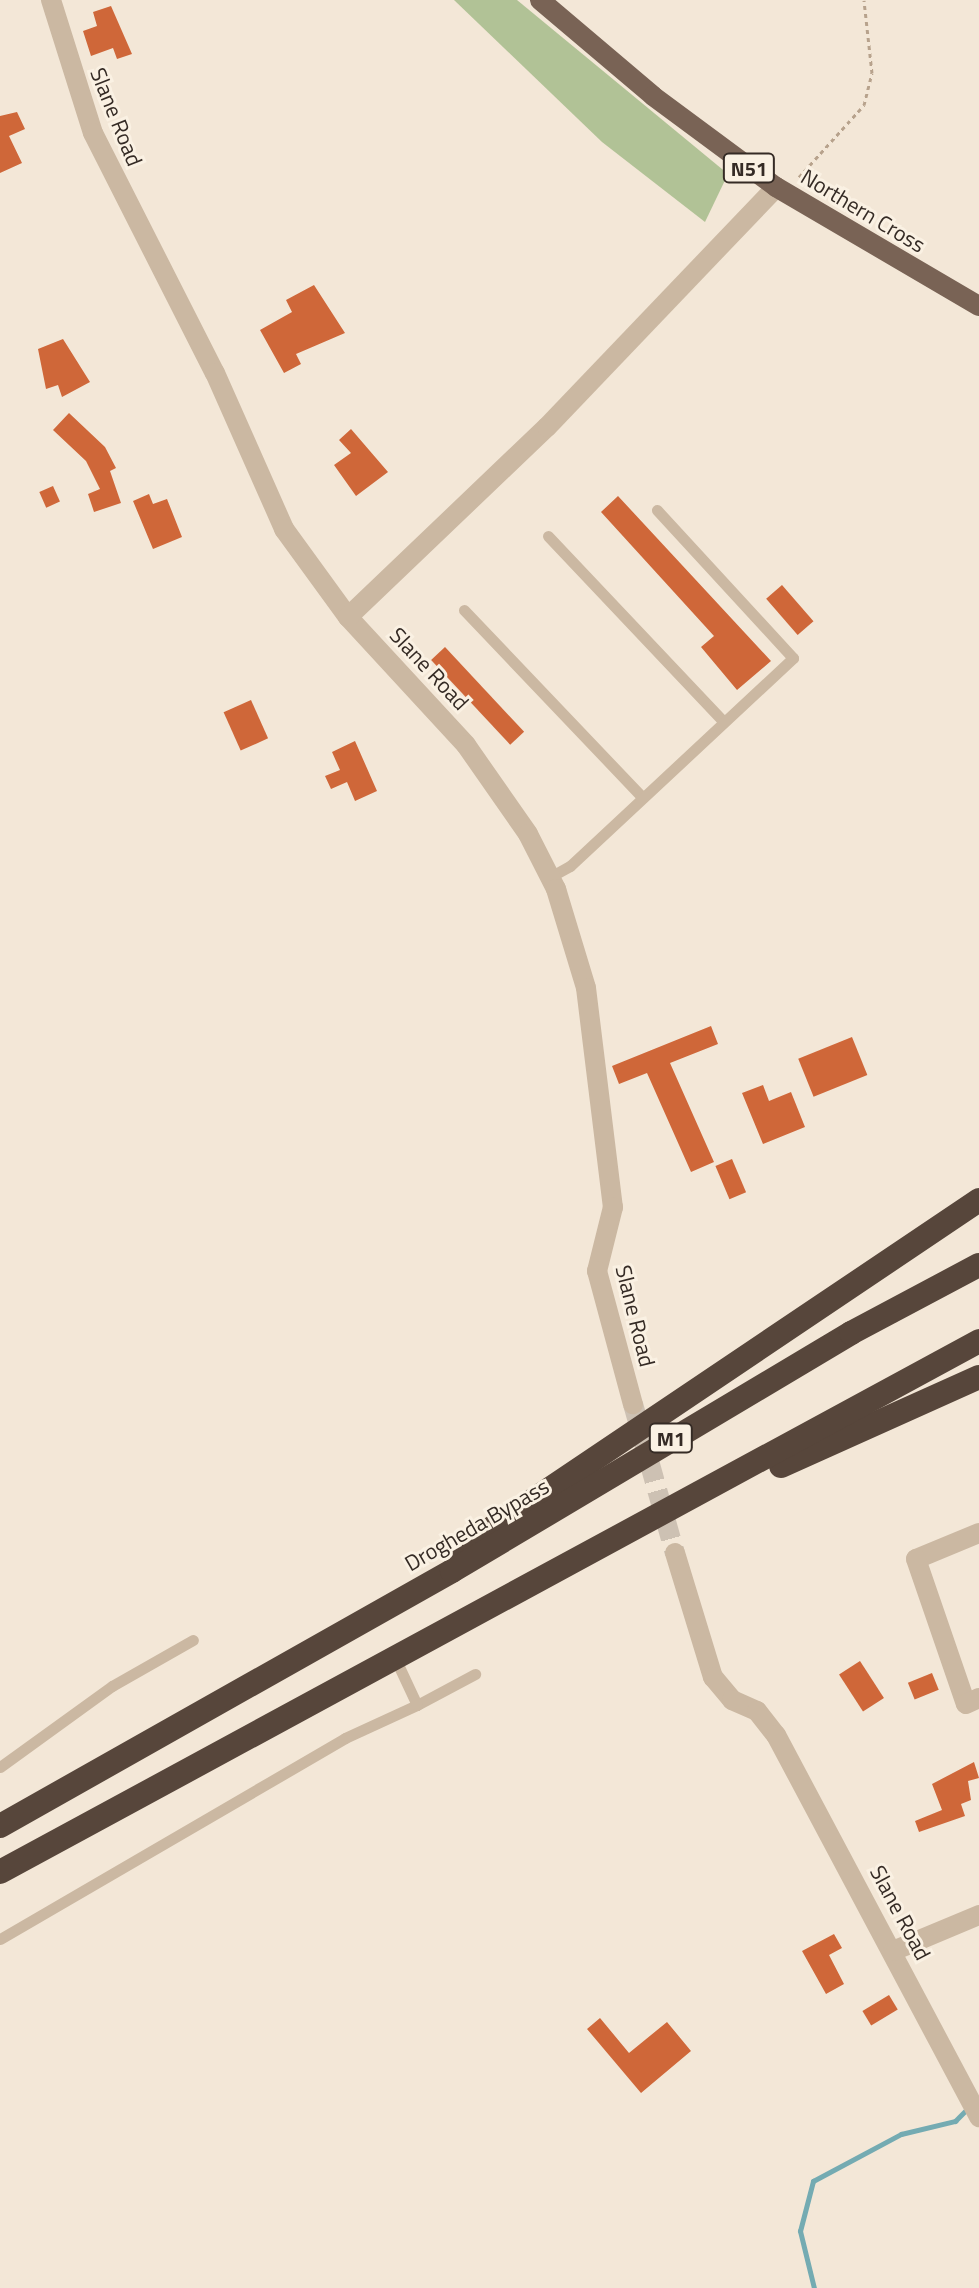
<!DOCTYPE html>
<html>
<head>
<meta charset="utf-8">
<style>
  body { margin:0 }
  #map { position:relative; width:979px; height:2288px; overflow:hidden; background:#f3e7d7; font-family:"Titillium Web",sans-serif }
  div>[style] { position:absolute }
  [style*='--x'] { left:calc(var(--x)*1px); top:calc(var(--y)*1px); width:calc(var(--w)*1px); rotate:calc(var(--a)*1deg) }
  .green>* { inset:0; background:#b1c296 }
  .stream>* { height:5px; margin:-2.5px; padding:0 2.5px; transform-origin:2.5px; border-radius:2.5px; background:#74abb2 }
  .building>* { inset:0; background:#cf6739; transform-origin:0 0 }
  .street-tunnel>* { height:20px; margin-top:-10px; transform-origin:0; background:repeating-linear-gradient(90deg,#cdc1b3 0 20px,transparent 0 30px) }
  .path>* { height:3px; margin-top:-1.5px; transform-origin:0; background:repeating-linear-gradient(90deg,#b7a28c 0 4px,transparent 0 8px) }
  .lane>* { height:11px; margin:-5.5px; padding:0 5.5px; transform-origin:5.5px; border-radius:5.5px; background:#cbb8a2 }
  .street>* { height:20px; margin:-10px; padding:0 10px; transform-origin:10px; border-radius:10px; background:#cbb8a2 }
  .primary>* { height:20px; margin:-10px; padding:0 10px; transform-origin:10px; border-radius:10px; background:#796355 }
  .highway>* { height:24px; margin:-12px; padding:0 12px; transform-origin:12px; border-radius:12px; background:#57463b }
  span { translate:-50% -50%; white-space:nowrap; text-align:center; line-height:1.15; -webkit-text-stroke:6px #faf1e3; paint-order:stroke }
  .shield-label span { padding:2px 6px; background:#faf1e3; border:2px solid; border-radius:6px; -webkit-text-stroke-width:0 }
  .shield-label { font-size:20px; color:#352b25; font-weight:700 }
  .street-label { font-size:22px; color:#352b25 }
</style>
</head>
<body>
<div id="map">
  <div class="green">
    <div style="clip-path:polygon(454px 0,517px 0,728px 174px,705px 222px,602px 142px)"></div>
  </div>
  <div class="stream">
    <div style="--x:814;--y:2288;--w:59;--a:-103.8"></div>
    <div style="--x:800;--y:2231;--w:52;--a:-75.4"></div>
    <div style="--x:813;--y:2181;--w:100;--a:-28.1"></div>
    <div style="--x:901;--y:2134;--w:56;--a:-13.5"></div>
    <div style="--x:955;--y:2121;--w:18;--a:-45"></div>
  </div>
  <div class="building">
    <div style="clip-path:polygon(111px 6px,132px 54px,117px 59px,113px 48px,91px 56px,83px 31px,97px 26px,93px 12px)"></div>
    <div style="clip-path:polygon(17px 112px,25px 129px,9px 136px,22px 163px,0 173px,0 116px)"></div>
    <div style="clip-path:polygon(314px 285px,345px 333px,296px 354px,301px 364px,284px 373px,260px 330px,292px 312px,286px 300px)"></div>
    <div style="clip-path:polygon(63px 339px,90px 382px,62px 397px,58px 385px,46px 389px,38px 349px)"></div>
    <div style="clip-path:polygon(69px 413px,105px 447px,116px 468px,110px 471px,121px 503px,94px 512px,88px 494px,100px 489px,86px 461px,53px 430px)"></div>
    <div style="clip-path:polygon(351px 429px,388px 472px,356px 496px,334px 465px,351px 453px,339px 440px)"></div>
    <div style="left:53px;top:486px;width:17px;height:15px;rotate:66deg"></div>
    <div style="clip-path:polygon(149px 494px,153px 504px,167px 499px,182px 537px,153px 549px,133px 501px)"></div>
    <div style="clip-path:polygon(618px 496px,771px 661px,737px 690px,701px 647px,714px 636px,601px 512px)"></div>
    <div style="left:782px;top:585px;width:48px;height:21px;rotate:49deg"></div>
    <div style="left:445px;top:647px;width:116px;height:19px;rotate:47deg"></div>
    <div style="left:251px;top:700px;width:42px;height:30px;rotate:66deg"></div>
    <div style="clip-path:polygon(355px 741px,377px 791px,355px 801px,347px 782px,331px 789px,325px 776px,340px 770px,332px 752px)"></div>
    <div style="clip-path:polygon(711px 1026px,718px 1044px,670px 1063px,714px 1162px,691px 1172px,647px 1073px,619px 1084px,612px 1066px)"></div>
    <div style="left:852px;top:1037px;width:41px;height:58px;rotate:68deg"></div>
    <div style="clip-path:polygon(763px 1085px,769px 1101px,791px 1092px,805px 1127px,763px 1144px,742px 1093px)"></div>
    <div style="left:732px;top:1159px;width:36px;height:18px;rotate:67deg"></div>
    <div style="left:860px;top:1661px;width:44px;height:25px;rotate:57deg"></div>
    <div style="left:932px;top:1673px;width:18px;height:26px;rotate:68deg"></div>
    <div style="clip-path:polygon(974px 1762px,979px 1778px,968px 1781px,971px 1800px,961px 1804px,965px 1816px,919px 1832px,915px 1821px,942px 1810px,932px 1784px)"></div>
    <div style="clip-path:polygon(834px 1934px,842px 1948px,829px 1955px,844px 1984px,826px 1994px,802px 1951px)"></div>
    <div style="left:889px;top:1995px;width:17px;height:31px;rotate:59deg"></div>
    <div style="clip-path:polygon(600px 2018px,629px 2053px,667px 2022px,691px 2051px,641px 2093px,587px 2029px)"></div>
  </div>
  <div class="street-tunnel">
    <div style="--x:633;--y:1404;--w:155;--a:74.3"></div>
  </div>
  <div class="path">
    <div style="--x:799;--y:177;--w:97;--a:-47.9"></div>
    <div style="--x:864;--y:105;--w:33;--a:-76"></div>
    <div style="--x:872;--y:73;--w:73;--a:-96.3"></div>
  </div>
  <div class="lane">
    <div style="--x:548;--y:536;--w:255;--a:46.6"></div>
    <div style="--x:464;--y:610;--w:257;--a:46.4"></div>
    <div style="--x:550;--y:877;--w:23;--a:-29"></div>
    <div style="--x:570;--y:866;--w:305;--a:-43"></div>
    <div style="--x:793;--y:658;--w:201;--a:-132.6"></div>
    <div style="--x:417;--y:1705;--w:66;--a:-28.1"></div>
    <div style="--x:0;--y:1767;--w:138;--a:-35.9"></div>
    <div style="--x:112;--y:1686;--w:93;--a:-29.6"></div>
    <div style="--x:0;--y:1939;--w:399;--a:-30.2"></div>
    <div style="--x:345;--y:1738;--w:79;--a:-24.6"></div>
    <div style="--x:417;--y:1705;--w:52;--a:-115.1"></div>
  </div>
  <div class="street">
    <div style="--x:51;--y:0;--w:139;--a:72.5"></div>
    <div style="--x:93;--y:133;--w:269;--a:63.1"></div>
    <div style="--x:215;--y:373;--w:171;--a:66.1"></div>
    <div style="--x:284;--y:529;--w:109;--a:54"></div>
    <div style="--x:348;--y:617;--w:174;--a:47.3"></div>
    <div style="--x:466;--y:745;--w:108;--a:55.1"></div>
    <div style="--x:528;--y:834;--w:62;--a:63"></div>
    <div style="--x:556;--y:889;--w:103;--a:73.1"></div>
    <div style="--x:586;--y:988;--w:221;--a:83"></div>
    <div style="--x:613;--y:1207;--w:66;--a:104"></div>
    <div style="--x:597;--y:1271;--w:138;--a:74.9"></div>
    <div style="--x:348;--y:617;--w:275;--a:-43.7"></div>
    <div style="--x:547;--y:427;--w:332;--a:-46.3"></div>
    <div style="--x:979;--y:1533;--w:68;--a:157.6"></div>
    <div style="--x:916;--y:1559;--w:153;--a:71"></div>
    <div style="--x:966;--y:1704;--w:14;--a:-25"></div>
    <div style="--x:675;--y:1553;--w:130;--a:73"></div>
    <div style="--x:713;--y:1677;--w:30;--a:50"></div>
    <div style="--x:732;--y:1700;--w:27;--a:24"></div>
    <div style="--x:757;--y:1711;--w:31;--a:52"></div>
    <div style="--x:776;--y:1735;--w:433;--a:62"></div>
    <div style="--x:893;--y:1951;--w:93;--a:-22.7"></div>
  </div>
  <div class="primary">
    <div style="--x:540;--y:0;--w:148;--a:40.3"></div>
    <div style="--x:653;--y:96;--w:153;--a:36.5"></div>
    <div style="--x:776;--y:187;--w:235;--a:30.4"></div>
  </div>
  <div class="highway">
    <div style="--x:781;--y:1466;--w:217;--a:-24.2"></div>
    <div style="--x:459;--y:1550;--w:627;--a:-33.94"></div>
    <div style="--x:0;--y:1826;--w:519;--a:-29.43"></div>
    <div style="--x:452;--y:1571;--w:465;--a:-30.8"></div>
    <div style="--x:851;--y:1333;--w:145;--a:-28"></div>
    <div style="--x:0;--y:1872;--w:1114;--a:-28.47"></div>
  </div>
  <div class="shield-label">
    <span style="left:749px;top:168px">N51</span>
    <span style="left:671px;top:1438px">M1</span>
  </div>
  <div class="street-label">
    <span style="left:116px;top:117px;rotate:68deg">Slane Road</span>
    <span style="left:863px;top:211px;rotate:31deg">Northern Cross</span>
    <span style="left:429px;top:669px;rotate:47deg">Slane Road</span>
    <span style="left:635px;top:1316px;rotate:76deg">Slane Road</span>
    <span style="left:477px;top:1525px;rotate:-30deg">Drogheda Bypass</span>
    <span style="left:900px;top:1913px;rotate:62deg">Slane Road</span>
  </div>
</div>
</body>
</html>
